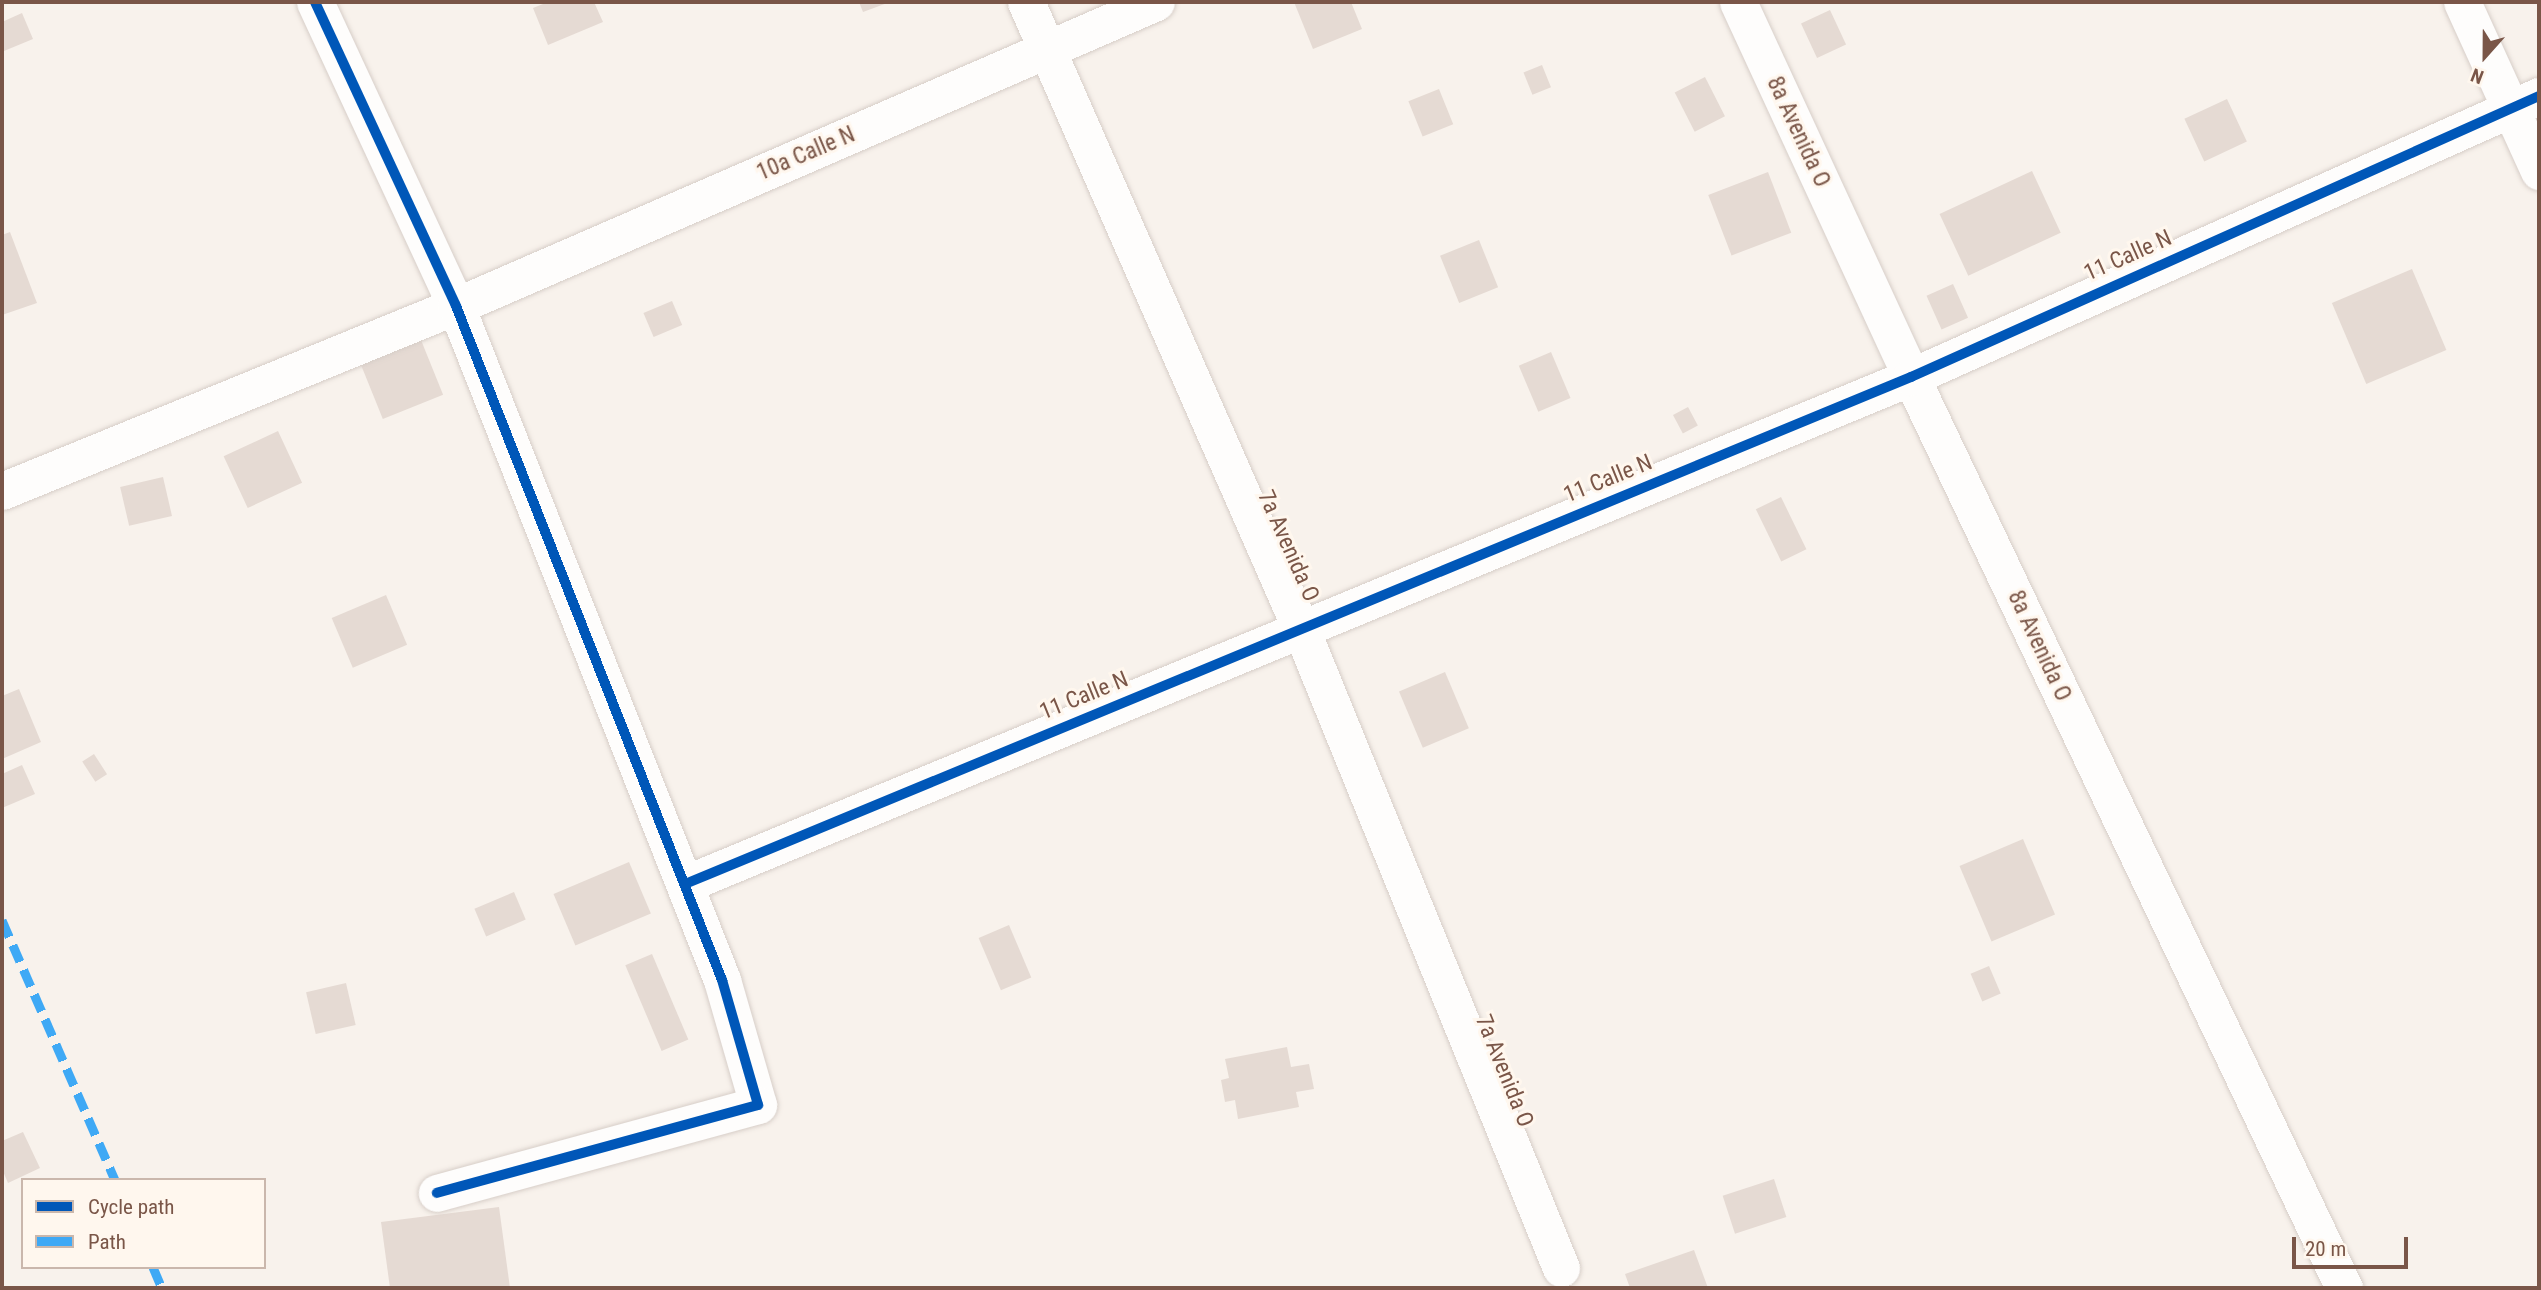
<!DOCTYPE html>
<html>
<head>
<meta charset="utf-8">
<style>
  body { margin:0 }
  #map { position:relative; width:2541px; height:1290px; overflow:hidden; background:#f8f2ec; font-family:"Roboto Condensed",sans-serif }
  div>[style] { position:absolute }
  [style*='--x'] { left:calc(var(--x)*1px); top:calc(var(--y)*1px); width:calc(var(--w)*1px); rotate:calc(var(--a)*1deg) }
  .building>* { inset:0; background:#e5dad3; transform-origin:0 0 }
  .roads { filter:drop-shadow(0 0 2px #d7cec8) drop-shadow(0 0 2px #d7cec8) }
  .street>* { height:37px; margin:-18.5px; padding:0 18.5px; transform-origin:18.5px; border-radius:18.5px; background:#fefdfc }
  .quiet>* { height:9px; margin-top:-4.5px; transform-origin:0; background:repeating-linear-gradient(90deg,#3fa9f5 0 18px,transparent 0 27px) }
  .cycleway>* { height:10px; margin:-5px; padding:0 5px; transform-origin:5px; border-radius:5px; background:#0057b8 }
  span { translate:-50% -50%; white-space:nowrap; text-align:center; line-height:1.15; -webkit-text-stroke:6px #fff7ee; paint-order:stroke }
  .street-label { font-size:23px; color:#7a5648 }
  .frame { position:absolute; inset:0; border:4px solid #7a5648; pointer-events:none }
  .legend { position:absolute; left:21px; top:1178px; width:245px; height:91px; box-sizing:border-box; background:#fff7ee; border:2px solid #cab7ac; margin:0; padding:9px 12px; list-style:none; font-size:21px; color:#7a5648 }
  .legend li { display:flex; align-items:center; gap:14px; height:35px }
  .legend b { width:35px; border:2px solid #cab7ac }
  .north { position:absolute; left:2450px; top:21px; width:70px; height:70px; -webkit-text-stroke:5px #fff7ee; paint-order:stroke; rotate:201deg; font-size:19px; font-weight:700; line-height:28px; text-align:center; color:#7a5648 }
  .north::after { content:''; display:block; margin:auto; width:24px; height:32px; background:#7a5648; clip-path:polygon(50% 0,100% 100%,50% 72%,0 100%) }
  .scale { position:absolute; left:2292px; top:1237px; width:116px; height:32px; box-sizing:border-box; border:4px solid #7a5648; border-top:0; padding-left:9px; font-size:21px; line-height:24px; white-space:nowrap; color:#7a5648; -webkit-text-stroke:5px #fff7ee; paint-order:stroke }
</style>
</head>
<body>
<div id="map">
  <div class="building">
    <div style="clip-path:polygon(548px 2px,594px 2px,603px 22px,548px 45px,533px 8px)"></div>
    <div style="clip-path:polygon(859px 2px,890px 2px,863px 12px)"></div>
    <div style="clip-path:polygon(1294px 2px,1351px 2px,1362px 29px,1313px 49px)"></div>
    <div style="left:1830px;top:10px;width:38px;height:32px;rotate:65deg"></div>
    <div style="clip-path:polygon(22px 13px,33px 39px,4px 51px,2px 22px)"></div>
    <div style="left:1542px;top:65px;width:24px;height:20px;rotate:68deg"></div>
    <div style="left:1705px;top:77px;width:44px;height:34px;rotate:63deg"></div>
    <div style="left:1439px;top:89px;width:38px;height:33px;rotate:68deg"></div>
    <div style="left:2227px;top:99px;width:47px;height:47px;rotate:65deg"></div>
    <div style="left:2032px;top:171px;width:68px;height:102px;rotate:65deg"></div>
    <div style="left:1768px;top:172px;width:65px;height:64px;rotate:69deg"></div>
    <div style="clip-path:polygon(10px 232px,37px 303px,2px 315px,2px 235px)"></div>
    <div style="left:1479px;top:240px;width:51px;height:42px;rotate:68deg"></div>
    <div style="left:2412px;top:269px;width:88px;height:87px;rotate:67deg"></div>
    <div style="left:1953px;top:284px;width:37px;height:29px;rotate:66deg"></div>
    <div style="left:672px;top:301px;width:26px;height:31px;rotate:67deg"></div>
    <div style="left:421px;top:340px;width:59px;height:65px;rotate:68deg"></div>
    <div style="left:1551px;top:352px;width:50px;height:35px;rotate:67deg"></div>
    <div style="left:1688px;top:407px;width:21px;height:17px;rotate:62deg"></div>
    <div style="left:278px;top:431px;width:57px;height:60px;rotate:65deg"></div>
    <div style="left:163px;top:477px;width:40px;height:44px;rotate:77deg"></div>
    <div style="left:1781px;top:497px;width:58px;height:28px;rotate:64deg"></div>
    <div style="left:386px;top:595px;width:54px;height:59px;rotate:67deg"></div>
    <div style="left:1445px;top:672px;width:61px;height:50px;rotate:67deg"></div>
    <div style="clip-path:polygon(19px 689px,41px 742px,2px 759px,2px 696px)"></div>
    <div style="left:94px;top:754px;width:24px;height:14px;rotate:57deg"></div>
    <div style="clip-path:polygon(22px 765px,35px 794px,2px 808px,2px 774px)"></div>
    <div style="left:2023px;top:839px;width:82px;height:69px;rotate:67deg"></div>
    <div style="left:629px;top:862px;width:56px;height:82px;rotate:67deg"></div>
    <div style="left:514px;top:892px;width:30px;height:43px;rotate:67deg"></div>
    <div style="left:1009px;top:925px;width:57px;height:33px;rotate:67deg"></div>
    <div style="left:652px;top:954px;width:93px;height:29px;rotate:67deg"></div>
    <div style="left:1989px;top:966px;width:30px;height:20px;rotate:67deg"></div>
    <div style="left:346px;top:983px;width:43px;height:41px;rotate:77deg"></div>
    <div style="clip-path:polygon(1287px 1047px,1291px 1067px,1309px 1064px,1314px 1089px,1296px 1092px,1299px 1107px,1238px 1119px,1235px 1100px,1225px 1102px,1221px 1080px,1229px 1078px,1225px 1059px)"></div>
    <div style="clip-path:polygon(23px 1132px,40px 1168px,8px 1183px,2px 1169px,2px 1141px)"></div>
    <div style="left:1774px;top:1179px;width:40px;height:54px;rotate:72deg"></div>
    <div style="clip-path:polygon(499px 1207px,510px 1288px,390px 1288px,381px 1222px)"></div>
    <div style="clip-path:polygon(1694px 1250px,1708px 1288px,1630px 1288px,1625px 1274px)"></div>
  </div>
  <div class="roads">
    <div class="street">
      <div style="--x:315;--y:2;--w:335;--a:65.1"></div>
      <div style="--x:456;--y:306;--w:725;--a:68.46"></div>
      <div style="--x:722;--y:980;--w:130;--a:73.9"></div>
      <div style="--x:758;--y:1105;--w:333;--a:164.7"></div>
      <div style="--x:1026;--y:2;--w:685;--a:66.32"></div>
      <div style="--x:1301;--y:629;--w:690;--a:67.86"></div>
      <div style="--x:1738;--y:2;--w:413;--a:65.2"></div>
      <div style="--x:1911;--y:377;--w:1009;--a:64.58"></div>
      <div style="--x:2462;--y:2;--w:186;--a:65.5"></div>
      <div style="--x:2;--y:491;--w:490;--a:-22.2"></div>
      <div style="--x:456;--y:306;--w:763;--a:-23.47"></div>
      <div style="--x:685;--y:884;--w:1327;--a:-22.47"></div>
      <div style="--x:1911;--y:377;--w:688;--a:-24.11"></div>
    </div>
  </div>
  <div class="quiet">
    <div style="--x:2;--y:920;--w:283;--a:66.5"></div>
    <div style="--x:153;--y:1267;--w:23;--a:67"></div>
  </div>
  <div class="cycleway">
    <div style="--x:315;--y:2;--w:335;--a:65.1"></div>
    <div style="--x:456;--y:306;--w:725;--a:68.46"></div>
    <div style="--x:722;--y:980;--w:130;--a:73.9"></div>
    <div style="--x:758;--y:1105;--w:333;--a:164.7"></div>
    <div style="--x:685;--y:884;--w:1327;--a:-22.47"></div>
    <div style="--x:1911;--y:377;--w:688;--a:-24.11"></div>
  </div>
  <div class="street-label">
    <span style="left:1798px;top:132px;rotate:65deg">8a Avenida O</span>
    <span style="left:806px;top:154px;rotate:-23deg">10a Calle N</span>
    <span style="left:2128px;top:256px;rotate:-24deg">11 Calle N</span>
    <span style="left:1608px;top:479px;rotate:-22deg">11 Calle N</span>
    <span style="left:1288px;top:546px;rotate:66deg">7a Avenida O</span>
    <span style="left:2039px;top:646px;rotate:65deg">8a Avenida O</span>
    <span style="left:1084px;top:696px;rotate:-22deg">11 Calle N</span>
    <span style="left:1504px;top:1071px;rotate:68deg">7a Avenida O</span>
  </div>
  <div class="frame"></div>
  <ul class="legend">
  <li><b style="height:9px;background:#0057b8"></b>Cycle path</li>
  <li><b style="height:9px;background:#3fa9f5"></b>Path</li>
  </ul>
  <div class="north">N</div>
  <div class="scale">20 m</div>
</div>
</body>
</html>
